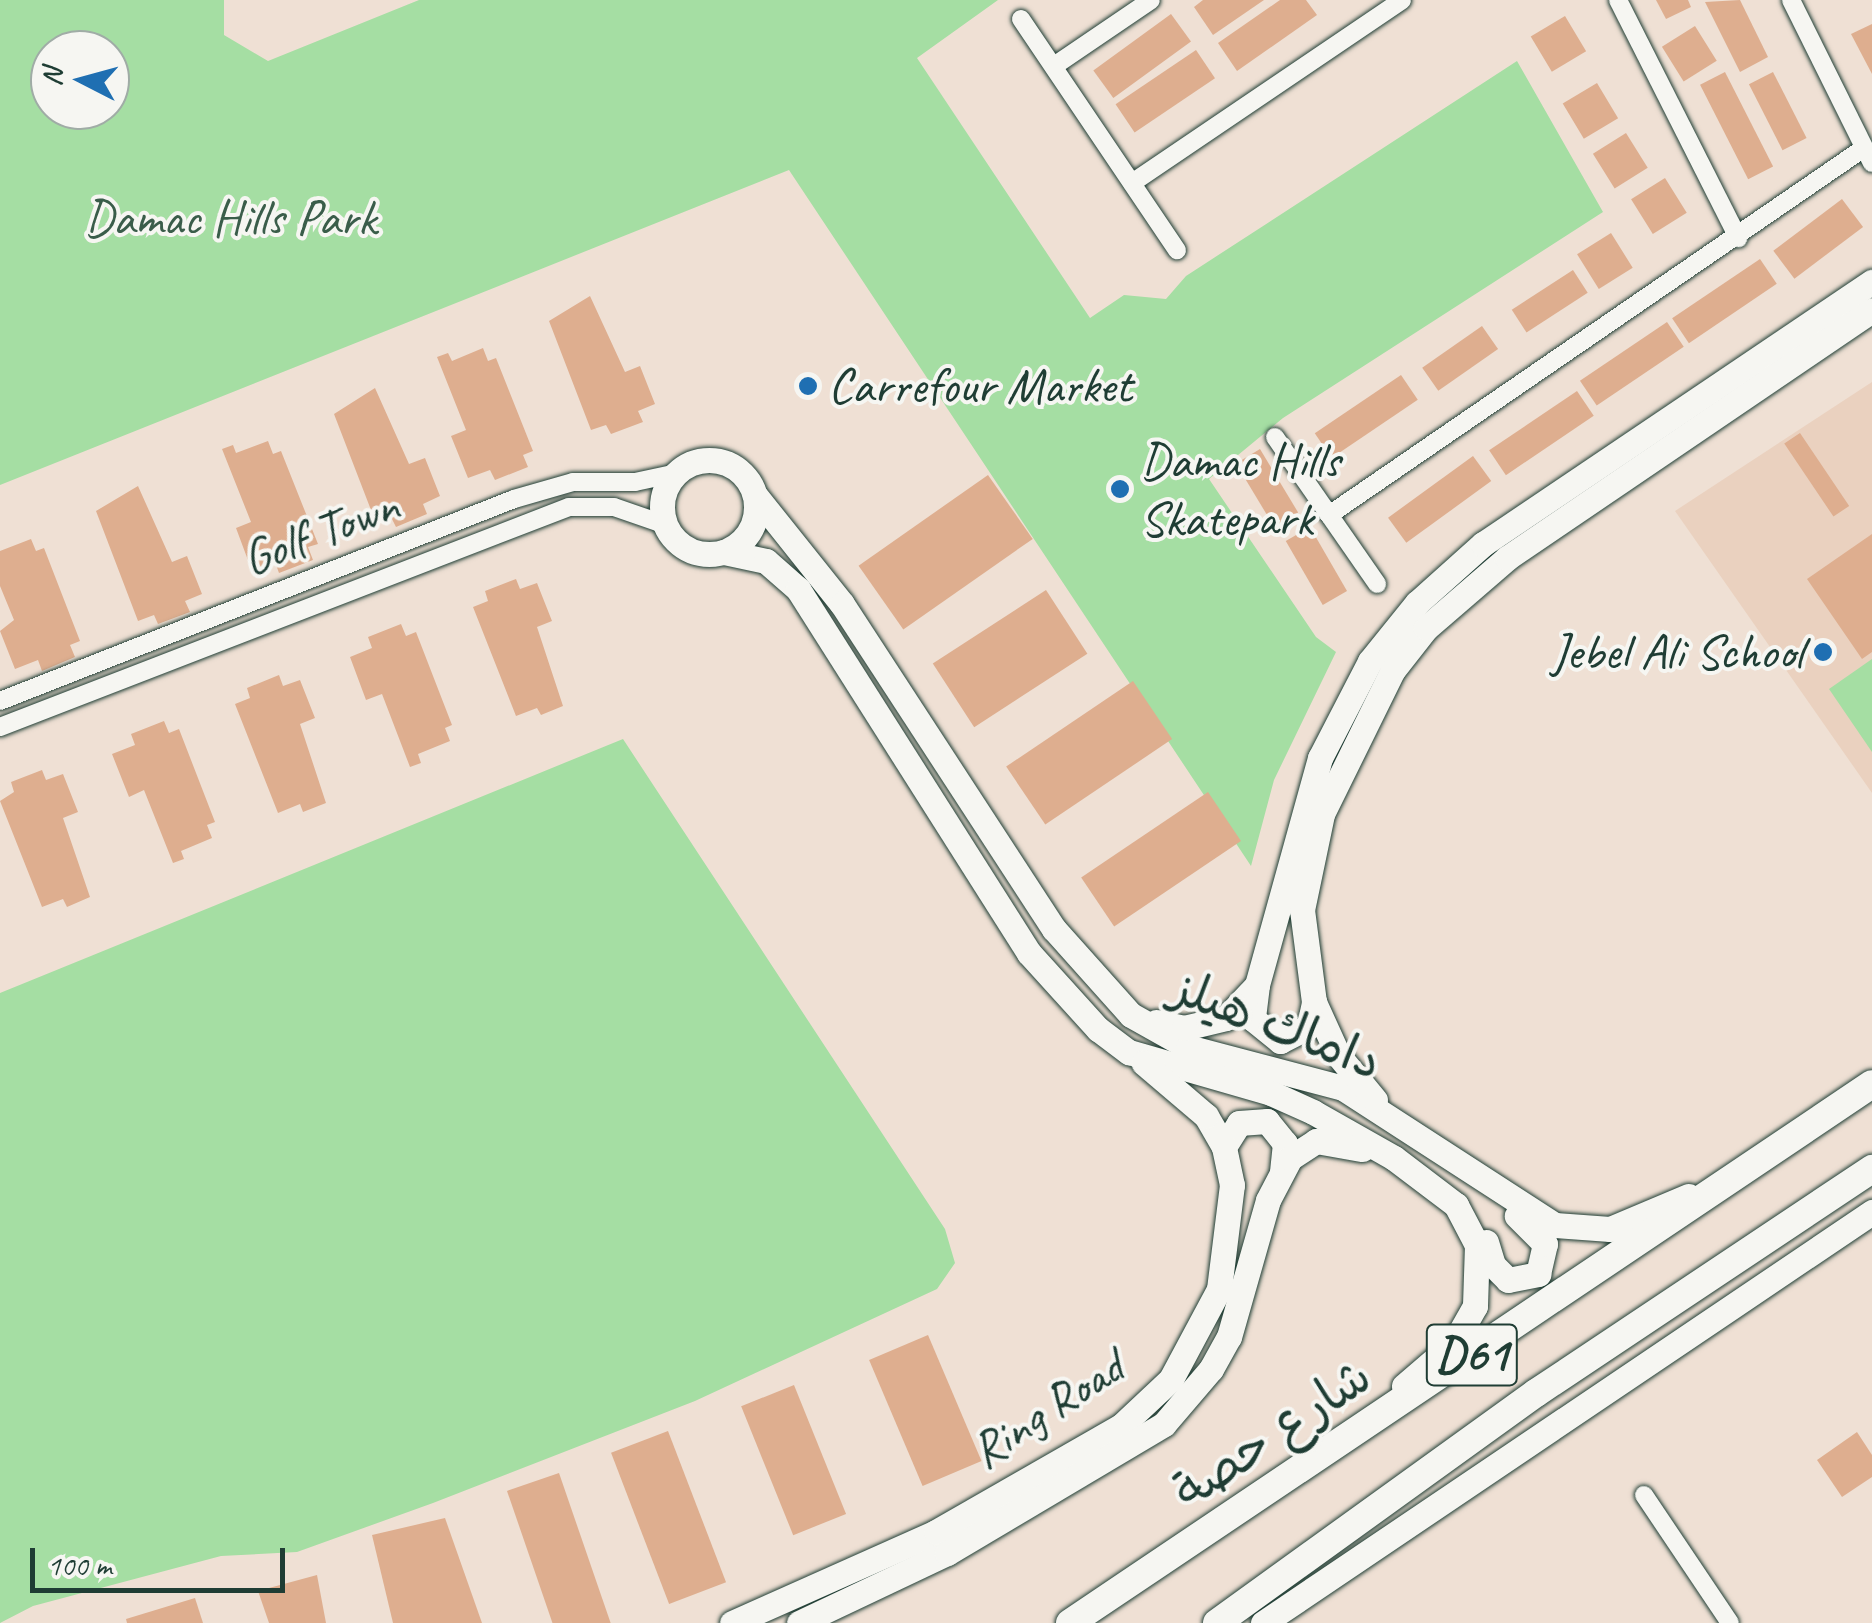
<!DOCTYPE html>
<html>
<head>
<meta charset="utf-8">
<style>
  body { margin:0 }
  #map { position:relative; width:1872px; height:1623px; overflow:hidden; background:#efe0d4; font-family:Caveat,"Playpen Sans Arabic",sans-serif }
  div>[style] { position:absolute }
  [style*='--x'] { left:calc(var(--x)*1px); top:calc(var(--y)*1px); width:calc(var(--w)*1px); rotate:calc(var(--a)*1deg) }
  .built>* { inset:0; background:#ead1bf }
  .green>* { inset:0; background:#a5dea3 }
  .building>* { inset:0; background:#deae8f; transform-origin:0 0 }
  .roads { filter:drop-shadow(0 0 2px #1f3d34) drop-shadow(0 0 2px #1f3d34) }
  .street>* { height:18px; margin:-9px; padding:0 9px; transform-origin:9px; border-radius:9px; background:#f6f6f2 }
  .secondary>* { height:25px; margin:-12.5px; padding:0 12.5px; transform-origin:12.5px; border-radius:12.5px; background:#f6f6f2 }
  .secondary>.ring { margin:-12.5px; padding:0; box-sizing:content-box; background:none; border:25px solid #f6f6f2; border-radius:50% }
  .primary>* { height:28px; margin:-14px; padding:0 14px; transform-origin:14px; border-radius:14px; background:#f6f6f2 }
  .dots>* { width:28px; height:28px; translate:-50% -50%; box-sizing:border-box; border:5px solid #f6f6f2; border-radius:50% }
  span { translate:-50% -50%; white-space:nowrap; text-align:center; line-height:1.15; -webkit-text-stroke:8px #f6f6f2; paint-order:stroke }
  .shield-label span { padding:2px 8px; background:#f6f6f2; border:2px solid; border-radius:8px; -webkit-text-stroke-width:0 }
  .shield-label { font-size:48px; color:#1f3d34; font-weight:700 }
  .park-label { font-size:50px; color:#3a5d4a }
  .poi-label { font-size:50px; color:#1f3d34 }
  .left { translate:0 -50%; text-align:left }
  .right { translate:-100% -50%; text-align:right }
  .street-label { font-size:50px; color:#1f3d34 }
  .north { position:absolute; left:30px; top:30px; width:100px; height:100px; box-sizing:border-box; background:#f6f6f2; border:2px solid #a0aca6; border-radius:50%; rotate:276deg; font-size:28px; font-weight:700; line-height:40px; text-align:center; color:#1f3d34 }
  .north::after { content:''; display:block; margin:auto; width:35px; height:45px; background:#1f6fb2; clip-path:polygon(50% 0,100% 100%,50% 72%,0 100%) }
  .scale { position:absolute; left:30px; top:1548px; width:255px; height:45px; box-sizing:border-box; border:5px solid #1f3d34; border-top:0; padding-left:12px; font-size:30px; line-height:35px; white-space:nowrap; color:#1f3d34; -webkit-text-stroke:8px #f6f6f2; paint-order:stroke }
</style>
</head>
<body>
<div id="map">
  <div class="built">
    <div style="clip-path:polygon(1872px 382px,1872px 793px,1675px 511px)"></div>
  </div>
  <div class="green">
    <div style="clip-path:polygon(evenodd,0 0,224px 0,224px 35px,268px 61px,419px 0,998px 0,917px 58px,1090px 318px,1124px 295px,1166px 299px,1186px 276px,1517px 61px,1603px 212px,1283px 418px,1209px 479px,1316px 637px,1336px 652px,1274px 780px,1251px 866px,789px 170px,0 485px,0 0,50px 50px,110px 50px,110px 110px,50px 110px,50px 50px)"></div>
    <div style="clip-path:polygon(1872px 659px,1872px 752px,1829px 689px)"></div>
    <div style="clip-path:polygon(623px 739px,945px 1229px,955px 1263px,937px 1289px,695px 1401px,433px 1503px,297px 1552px,221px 1556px,33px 1606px,0 1623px,0 993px)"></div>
  </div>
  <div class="building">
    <div style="clip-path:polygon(1203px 0,1264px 0,1213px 35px,1194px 7px)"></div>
    <div style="clip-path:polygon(1280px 0,1306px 0,1317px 15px,1237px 71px,1218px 43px)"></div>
    <div style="clip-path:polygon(1656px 0,1688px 0,1691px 7px,1666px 19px)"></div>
    <div style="clip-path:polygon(1740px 0,1768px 57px,1740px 72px,1705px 2px)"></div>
    <div style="left:1171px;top:14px;width:34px;height:96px;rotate:54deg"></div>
    <div style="left:1565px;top:16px;width:41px;height:40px;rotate:59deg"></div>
    <div style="clip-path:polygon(1872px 24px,1872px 74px,1851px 34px)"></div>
    <div style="left:1695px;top:26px;width:41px;height:39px;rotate:58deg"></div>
    <div style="left:1196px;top:50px;width:34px;height:97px;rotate:56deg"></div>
    <div style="left:1725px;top:72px;width:106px;height:28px;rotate:63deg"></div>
    <div style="left:1773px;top:72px;width:74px;height:27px;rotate:63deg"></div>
    <div style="left:1597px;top:83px;width:41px;height:40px;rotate:59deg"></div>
    <div style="left:1626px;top:133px;width:41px;height:39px;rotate:58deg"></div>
    <div style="left:1665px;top:178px;width:41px;height:40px;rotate:58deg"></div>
    <div style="left:1842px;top:199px;width:35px;height:86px;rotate:53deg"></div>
    <div style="left:1611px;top:233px;width:41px;height:40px;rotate:58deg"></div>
    <div style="left:1760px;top:259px;width:30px;height:106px;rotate:56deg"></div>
    <div style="left:1573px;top:270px;width:27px;height:73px;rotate:57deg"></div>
    <div style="clip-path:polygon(590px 296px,625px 372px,640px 366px,655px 404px,638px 411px,643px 422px,611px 434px,606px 425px,591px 430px,549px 321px)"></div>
    <div style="left:1667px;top:322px;width:30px;height:105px;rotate:56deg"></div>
    <div style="left:1482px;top:326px;width:28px;height:73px;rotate:55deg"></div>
    <div style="clip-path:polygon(483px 348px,488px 361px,496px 358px,533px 451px,523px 455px,528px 467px,495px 480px,490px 470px,468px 478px,451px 436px,466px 430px,437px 357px,448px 353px,452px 361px)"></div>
    <div style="left:1401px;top:375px;width:30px;height:104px;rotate:56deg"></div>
    <div style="clip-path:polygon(375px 388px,409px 464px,425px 458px,440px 496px,423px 504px,427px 514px,396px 527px,391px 517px,376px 523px,334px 414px)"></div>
    <div style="left:1577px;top:391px;width:30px;height:106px;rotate:56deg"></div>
    <div style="left:1800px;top:433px;width:88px;height:19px;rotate:56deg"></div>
    <div style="clip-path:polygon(268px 441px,273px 454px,281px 451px,318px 544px,308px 547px,313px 560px,279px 573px,275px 562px,252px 571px,236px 528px,251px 522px,222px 449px,233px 445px,236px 453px)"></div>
    <div style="left:1260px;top:449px;width:74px;height:28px;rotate:59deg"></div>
    <div style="left:1473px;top:456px;width:31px;height:105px;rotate:54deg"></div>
    <div style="left:988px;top:475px;width:78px;height:158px;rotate:55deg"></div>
    <div style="clip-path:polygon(138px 486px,172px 562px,187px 556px,202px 594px,185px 601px,190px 612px,158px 624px,154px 615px,138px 621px,96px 511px)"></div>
    <div style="left:1310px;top:527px;width:74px;height:28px;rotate:60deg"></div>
    <div style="clip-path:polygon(1872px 534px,1872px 652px,1862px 659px,1807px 579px)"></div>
    <div style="clip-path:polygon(31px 539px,36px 551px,44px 548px,80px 641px,70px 645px,75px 657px,42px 671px,38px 660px,15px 669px,0 631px,14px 620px,0 586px,0 551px)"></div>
    <div style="clip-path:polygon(516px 579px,520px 589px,537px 583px,552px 621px,537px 627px,563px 706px,541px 715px,537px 708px,516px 716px,473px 607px,488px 601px,485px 591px)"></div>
    <div style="left:1046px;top:590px;width:76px;height:135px;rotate:57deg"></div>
    <div style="clip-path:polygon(401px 624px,406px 636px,416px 632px,452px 725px,445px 728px,450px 741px,418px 754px,421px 763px,410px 767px,382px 694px,366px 700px,350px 657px,372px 648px,368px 637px)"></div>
    <div style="clip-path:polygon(279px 675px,283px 686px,300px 680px,315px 718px,300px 724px,326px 803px,303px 812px,300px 804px,278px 813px,235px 704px,250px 698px,247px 688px)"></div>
    <div style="left:1133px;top:681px;width:70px;height:153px;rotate:56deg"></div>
    <div style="clip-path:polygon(164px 721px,169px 733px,179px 729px,215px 822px,207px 825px,212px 838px,181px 851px,184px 859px,173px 863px,144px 790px,129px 797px,112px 754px,135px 745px,131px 734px)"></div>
    <div style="clip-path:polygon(42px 770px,46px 780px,63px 774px,78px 812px,63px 818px,90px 897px,67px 907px,63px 899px,42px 907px,0 801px,14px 792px,11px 782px)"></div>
    <div style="left:1208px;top:792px;width:59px;height:153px;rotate:56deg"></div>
    <div style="left:928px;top:1335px;width:137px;height:64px;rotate:67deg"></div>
    <div style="left:794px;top:1385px;width:139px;height:57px;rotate:68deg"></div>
    <div style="left:668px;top:1431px;width:162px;height:61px;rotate:69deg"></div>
    <div style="clip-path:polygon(1857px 1432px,1872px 1455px,1872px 1477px,1842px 1497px,1817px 1460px)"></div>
    <div style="left:559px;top:1473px;width:159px;height:55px;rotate:71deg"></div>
    <div style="clip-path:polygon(445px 1518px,482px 1623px,393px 1623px,372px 1535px)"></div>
    <div style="clip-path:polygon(317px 1575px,326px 1623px,269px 1623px,258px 1591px)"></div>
    <div style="clip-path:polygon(195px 1598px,203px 1623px,127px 1623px,126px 1619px)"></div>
  </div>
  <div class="roads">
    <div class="street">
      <div style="--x:1618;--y:0;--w:267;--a:63.2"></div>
      <div style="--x:1791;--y:0;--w:182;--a:63.6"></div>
      <div style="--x:1021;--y:19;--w:279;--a:56"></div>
      <div style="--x:1054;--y:66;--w:117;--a:-34.2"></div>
      <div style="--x:1132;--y:183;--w:326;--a:-34.1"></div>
      <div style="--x:1275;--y:437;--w:179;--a:55.2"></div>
      <div style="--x:1329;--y:515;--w:649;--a:-34.45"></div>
      <div style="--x:0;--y:701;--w:552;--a:-21.45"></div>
      <div style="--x:514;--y:499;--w:61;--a:-16.1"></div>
      <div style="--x:573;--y:482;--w:62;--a:0"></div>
      <div style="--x:635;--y:482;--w:43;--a:-12.1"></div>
      <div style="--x:0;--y:727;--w:610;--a:-21.14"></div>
      <div style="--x:569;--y:507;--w:45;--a:0"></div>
      <div style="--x:614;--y:507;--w:55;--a:19.1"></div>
      <div style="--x:1644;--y:1495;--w:154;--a:56.1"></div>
    </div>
    <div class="secondary">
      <div class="ring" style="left:662px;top:460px;width:69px;height:69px"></div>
      <div style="--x:755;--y:495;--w:139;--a:51.4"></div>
      <div style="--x:842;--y:604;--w:388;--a:56.9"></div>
      <div style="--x:1054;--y:929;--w:115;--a:48.2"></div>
      <div style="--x:1131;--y:1015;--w:65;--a:29.3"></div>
      <div style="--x:1188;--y:1047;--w:160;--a:14.8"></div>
      <div style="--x:1343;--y:1088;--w:252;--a:32.9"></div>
      <div style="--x:1555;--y:1225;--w:55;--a:4.2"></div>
      <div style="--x:1610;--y:1229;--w:85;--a:-22.9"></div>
      <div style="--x:724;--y:552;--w:43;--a:12.1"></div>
      <div style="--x:766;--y:561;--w:43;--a:41.2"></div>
      <div style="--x:798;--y:589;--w:431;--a:57.6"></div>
      <div style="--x:1029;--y:953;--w:103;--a:47.8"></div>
      <div style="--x:1098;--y:1029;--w:39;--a:37"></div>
      <div style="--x:1129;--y:1052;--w:148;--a:16.1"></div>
      <div style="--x:1271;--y:1093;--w:46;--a:24.3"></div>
      <div style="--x:1313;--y:1112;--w:93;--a:29.6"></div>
      <div style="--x:1394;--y:1158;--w:78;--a:37.2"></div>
      <div style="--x:1456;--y:1205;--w:45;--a:62.3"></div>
      <div style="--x:1477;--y:1245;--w:61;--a:91.9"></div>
      <div style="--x:1475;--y:1306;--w:43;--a:119.6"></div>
      <div style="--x:1454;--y:1343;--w:66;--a:139.3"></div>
      <div style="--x:1257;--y:985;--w:34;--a:97"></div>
      <div style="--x:1253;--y:1019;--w:35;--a:39"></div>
      <div style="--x:1280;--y:1041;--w:33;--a:-27"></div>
      <div style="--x:1309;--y:1026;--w:25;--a:-78"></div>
      <div style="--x:1156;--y:1022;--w:29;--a:12"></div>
      <div style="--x:1184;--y:1028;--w:43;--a:-13.4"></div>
      <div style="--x:1226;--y:1018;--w:45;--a:-46.8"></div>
      <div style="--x:1257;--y:985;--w:236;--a:-74.5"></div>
      <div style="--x:1320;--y:758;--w:109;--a:-62.7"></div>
      <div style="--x:1370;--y:661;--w:75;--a:-51"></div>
      <div style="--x:1417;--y:603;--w:89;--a:-41.8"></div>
      <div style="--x:1483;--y:544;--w:469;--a:-34"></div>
      <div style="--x:1375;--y:1100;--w:58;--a:-129.4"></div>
      <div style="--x:1338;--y:1055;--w:58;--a:-114.4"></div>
      <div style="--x:1314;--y:1002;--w:93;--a:-97.4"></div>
      <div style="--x:1302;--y:910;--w:98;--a:-78.2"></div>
      <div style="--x:1322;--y:814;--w:161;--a:-63.8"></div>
      <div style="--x:1393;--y:670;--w:53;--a:-51.8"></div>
      <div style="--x:1426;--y:628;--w:107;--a:-40.8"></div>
      <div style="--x:1507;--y:558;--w:441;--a:-34.2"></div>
      <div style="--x:1224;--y:1147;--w:28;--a:-58"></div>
      <div style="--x:1239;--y:1123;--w:28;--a:-4"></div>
      <div style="--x:1267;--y:1121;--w:28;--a:51"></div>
      <div style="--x:1285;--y:1143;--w:29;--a:96"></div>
      <div style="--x:1486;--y:1242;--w:24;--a:73"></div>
      <div style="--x:1493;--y:1265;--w:21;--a:45"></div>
      <div style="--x:1508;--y:1280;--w:31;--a:-11"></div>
      <div style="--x:1538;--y:1274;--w:31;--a:-77"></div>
      <div style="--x:1545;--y:1244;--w:40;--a:-135"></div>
      <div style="--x:732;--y:1623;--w:223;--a:-24"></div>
      <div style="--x:936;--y:1532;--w:213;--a:-29.8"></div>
      <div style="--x:1121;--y:1426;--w:69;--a:-43.2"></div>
      <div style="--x:1171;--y:1379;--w:102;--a:-61.9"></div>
      <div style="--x:1219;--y:1289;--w:105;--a:-82.9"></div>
      <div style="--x:1232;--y:1185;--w:39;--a:-102"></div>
      <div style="--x:1224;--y:1147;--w:36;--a:-120"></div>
      <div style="--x:1206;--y:1116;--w:82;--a:-139.5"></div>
      <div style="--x:799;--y:1623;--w:164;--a:-25.3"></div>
      <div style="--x:947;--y:1553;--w:252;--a:-30.7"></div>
      <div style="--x:1164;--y:1424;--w:72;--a:-49.5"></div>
      <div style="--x:1211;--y:1369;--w:37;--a:-61"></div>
      <div style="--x:1229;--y:1337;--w:142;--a:-74.1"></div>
      <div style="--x:1268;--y:1200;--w:47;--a:-62.4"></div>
      <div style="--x:1290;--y:1158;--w:31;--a:-33"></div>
      <div style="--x:1316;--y:1141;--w:47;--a:9.9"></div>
      <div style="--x:1263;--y:1623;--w:735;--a:-34.01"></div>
    </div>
    <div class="primary">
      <div style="--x:1070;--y:1623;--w:966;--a:-33.9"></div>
      <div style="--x:1217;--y:1623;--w:393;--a:-35.8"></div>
      <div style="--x:1536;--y:1393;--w:404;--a:-33.7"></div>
    </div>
  </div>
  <div class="dots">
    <div style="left:808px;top:386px;background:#1f6fb2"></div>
    <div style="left:1120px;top:489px;background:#1f6fb2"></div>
    <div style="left:1823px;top:652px;background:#1f6fb2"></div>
  </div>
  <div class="shield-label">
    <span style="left:1472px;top:1355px">D61</span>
  </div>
  <div class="park-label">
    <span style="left:230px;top:218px">Damac Hills Park</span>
  </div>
  <div class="poi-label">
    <span class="left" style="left:828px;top:386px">Carrefour Market</span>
    <span class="left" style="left:1140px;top:489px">Damac Hills<br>Skatepark</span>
    <span class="right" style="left:1803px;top:652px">Jebel Ali School</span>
  </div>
  <div class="street-label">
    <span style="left:320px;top:532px;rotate:-21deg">Golf Town</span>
    <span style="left:1277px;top:1024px;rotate:21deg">داماك هيلز</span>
    <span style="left:1047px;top:1409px;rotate:-33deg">Ring Road</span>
    <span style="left:1272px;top:1434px;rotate:-34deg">شارع حصة</span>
  </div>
  <div class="north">N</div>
  <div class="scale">100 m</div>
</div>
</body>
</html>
